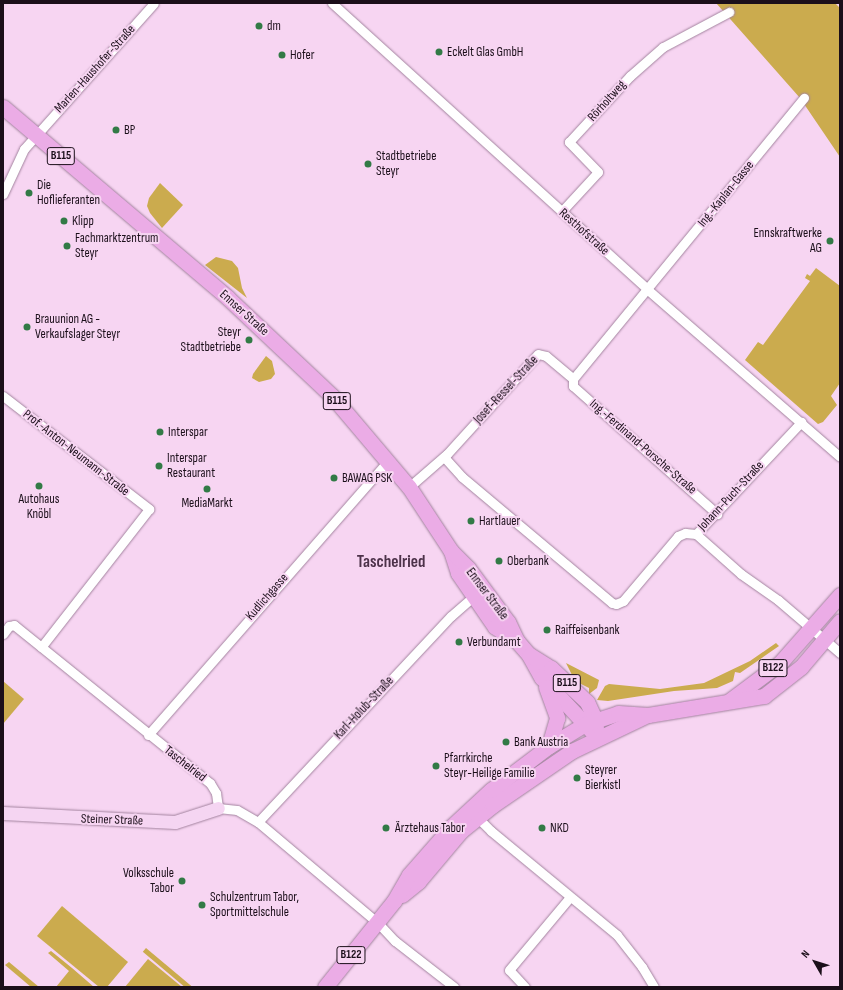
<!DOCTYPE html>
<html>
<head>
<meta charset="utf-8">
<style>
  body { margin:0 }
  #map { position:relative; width:843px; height:990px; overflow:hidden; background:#f7d5f2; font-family:"Sofia Sans Condensed",sans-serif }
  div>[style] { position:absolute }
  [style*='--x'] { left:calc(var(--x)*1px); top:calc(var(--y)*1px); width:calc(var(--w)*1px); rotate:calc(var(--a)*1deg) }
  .green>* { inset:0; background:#cbab4e; transform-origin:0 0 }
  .roads { filter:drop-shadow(0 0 1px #a3849f) drop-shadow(0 0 1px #a3849f) }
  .street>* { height:9px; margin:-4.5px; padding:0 4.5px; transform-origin:4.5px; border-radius:4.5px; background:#fff }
  .secondary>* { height:13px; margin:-6.5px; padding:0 6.5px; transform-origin:6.5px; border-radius:6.5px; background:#f5d5f2 }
  .primary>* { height:15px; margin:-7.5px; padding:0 7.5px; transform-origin:7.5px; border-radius:7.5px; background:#ebace6 }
  .dots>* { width:11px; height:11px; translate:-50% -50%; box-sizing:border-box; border:2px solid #f7d5f2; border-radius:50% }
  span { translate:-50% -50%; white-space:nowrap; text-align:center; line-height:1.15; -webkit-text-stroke:4px #f7d5f2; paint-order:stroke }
  .shield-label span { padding:1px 3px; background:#f7d5f2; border:1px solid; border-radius:3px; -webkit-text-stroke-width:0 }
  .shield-label { font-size:12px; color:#1b0f1a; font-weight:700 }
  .poi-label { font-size:13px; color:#1b0f1a }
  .left { translate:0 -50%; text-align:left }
  .right { translate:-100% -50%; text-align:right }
  .street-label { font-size:13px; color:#1b0f1a }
  .district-label { font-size:17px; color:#4d324a; font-weight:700 }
  .frame { position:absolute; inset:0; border:4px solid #1b0f1a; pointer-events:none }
  .north { position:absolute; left:795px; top:942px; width:40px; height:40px; -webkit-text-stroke:3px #f7d5f2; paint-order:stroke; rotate:309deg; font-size:11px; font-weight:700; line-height:16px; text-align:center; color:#1b0f1a }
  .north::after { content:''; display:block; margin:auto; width:14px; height:18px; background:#1b0f1a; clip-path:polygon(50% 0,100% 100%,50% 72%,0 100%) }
</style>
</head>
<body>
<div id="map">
  <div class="green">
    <div style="clip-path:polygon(716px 3px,835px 3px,840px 8px,840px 157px,800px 98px)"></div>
    <div style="clip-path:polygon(160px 183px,183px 205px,162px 228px,150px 213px,147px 206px,149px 198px)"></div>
    <div style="clip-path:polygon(216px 257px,232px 261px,238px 268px,242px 288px,247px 298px,205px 265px)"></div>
    <div style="clip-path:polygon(816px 268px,840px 286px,840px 383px,831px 396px,837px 405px,823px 422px,818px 424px,745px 360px,758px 342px,763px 345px,810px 281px,805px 278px,807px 274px,810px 276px)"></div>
    <div style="clip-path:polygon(266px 356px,272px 361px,275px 374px,271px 379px,259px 382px,252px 378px,253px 374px)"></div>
    <div style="clip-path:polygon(776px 643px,779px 646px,740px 673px,735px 672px,733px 681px,717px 688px,674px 691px,608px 701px,597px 700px,605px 686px,609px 684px,660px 689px,704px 683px,750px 661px)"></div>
    <div style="clip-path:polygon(566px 663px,599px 680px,597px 688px,589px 694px,589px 688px,575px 681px)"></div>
    <div style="clip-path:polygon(3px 681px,24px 699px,3px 724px)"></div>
    <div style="clip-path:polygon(62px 906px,128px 962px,107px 987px,99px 987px,37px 936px)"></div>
    <div style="left:146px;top:948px;width:60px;height:5px;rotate:40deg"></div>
    <div style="clip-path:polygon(51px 951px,72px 968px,94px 987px,56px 987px,69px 971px,48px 953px)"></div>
    <div style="clip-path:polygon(148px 959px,182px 987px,125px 987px)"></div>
    <div style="clip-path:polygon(9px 962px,39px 987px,31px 987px,5px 965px)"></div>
  </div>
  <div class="roads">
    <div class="street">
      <div style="--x:332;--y:3;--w:427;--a:42.2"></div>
      <div style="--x:648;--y:290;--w:254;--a:41"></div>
      <div style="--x:3;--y:194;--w:50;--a:-65"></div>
      <div style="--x:24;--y:149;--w:195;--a:-48.3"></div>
      <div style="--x:562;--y:211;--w:53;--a:-47.3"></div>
      <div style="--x:598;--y:172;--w:42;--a:-134"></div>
      <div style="--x:569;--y:142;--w:90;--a:-47.3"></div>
      <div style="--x:630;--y:76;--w:44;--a:-41.3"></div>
      <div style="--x:663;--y:47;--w:75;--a:-27.9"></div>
      <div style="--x:573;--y:379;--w:364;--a:-50.6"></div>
      <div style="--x:573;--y:379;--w:7;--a:90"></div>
      <div style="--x:573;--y:386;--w:193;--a:41.6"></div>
      <div style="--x:3;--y:396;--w:185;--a:37.7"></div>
      <div style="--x:149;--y:509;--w:175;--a:128"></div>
      <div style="--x:444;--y:457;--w:27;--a:48"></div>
      <div style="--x:462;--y:477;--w:196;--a:40"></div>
      <div style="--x:612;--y:603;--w:4;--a:14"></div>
      <div style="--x:616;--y:604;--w:8;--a:-23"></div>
      <div style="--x:623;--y:601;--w:85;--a:-49.8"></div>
      <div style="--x:678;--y:536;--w:8;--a:-23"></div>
      <div style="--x:685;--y:533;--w:11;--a:5"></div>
      <div style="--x:409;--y:487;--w:50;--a:-41"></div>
      <div style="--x:447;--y:454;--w:135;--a:-47.7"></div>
      <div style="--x:538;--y:354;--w:8;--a:14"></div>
      <div style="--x:546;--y:356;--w:35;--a:40"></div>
      <div style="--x:696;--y:534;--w:60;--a:41.6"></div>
      <div style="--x:741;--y:574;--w:45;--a:35.1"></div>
      <div style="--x:778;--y:600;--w:82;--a:40.5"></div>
      <div style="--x:696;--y:534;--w:154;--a:-46.8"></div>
      <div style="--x:3;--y:634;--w:10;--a:-53"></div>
      <div style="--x:9;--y:626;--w:5;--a:-11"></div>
      <div style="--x:14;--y:625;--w:252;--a:38.9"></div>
      <div style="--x:210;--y:783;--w:12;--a:59"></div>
      <div style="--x:216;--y:793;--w:15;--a:82"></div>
      <div style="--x:218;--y:808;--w:19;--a:6"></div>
      <div style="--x:237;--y:810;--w:24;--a:30"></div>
      <div style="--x:258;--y:822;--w:157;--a:40.1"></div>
      <div style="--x:378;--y:923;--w:25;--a:47"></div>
      <div style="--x:395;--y:941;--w:75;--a:37.9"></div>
      <div style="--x:148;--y:735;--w:364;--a:-48.8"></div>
      <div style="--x:477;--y:817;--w:20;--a:45"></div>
      <div style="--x:491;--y:831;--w:163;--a:39.5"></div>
      <div style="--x:617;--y:935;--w:41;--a:52"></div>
      <div style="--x:642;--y:967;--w:23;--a:59"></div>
      <div style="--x:258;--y:822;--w:282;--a:-46.9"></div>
      <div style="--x:451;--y:616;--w:29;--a:-41"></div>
      <div style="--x:525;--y:987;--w:23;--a:-133"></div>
      <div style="--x:509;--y:970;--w:95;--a:-50.1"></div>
    </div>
    <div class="secondary">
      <div style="--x:3;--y:813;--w:172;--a:3"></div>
      <div style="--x:175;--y:822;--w:45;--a:-18"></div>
    </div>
    <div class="primary">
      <div style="--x:3;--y:107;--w:295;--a:40.3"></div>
      <div style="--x:228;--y:298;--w:143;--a:43.3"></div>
      <div style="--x:332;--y:396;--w:119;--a:49.8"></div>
      <div style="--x:409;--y:487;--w:77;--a:56.7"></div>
      <div style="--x:451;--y:551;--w:23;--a:72"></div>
      <div style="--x:458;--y:573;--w:65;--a:55.6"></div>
      <div style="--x:495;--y:627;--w:26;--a:32"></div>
      <div style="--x:517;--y:641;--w:18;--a:49"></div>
      <div style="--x:529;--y:655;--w:26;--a:61"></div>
      <div style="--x:542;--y:678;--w:81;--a:47"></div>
      <div style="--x:452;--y:552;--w:23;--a:45"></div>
      <div style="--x:468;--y:568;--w:67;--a:53.5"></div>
      <div style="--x:508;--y:622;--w:21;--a:65"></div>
      <div style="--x:530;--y:655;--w:25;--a:32"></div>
      <div style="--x:551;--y:668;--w:50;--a:43.4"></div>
      <div style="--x:587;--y:702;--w:19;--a:65"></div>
      <div style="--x:595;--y:719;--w:9;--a:84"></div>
      <div style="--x:546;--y:687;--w:33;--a:70"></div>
      <div style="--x:557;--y:718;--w:29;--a:106"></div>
      <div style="--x:729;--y:701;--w:64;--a:-36.7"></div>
      <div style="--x:780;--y:663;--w:91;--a:-48.6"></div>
      <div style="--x:402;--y:895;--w:21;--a:-39"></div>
      <div style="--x:418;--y:882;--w:67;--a:-49.9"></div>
      <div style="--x:461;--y:831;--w:41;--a:-39.1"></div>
      <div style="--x:493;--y:805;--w:96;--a:-34.4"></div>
      <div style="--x:572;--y:751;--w:83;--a:-25.6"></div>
      <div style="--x:325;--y:987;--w:110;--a:-51.3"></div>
      <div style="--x:394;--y:901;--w:30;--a:-60"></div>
      <div style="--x:409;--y:875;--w:64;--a:-48.8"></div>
      <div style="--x:451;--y:827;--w:54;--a:-42.8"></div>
      <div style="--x:491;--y:790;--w:73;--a:-37.2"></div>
      <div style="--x:549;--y:746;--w:42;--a:-31.4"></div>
      <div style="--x:585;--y:724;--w:35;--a:-18"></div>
      <div style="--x:618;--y:713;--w:30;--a:4"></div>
      <div style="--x:648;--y:715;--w:118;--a:-9.3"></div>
      <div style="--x:764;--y:696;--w:47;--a:-38.1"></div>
      <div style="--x:801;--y:667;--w:60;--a:-49.7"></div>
    </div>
  </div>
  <div class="dots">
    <div style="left:259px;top:26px;background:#327a46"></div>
    <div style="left:439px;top:52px;background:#327a46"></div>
    <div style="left:282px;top:55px;background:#327a46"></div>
    <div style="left:116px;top:130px;background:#327a46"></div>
    <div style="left:368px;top:164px;background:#327a46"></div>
    <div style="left:29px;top:193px;background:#327a46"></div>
    <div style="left:64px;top:221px;background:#327a46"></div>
    <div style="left:830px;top:241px;background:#327a46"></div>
    <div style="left:67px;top:246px;background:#327a46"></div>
    <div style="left:27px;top:327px;background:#327a46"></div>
    <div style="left:249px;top:340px;background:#327a46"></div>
    <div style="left:160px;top:432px;background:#327a46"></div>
    <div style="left:159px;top:466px;background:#327a46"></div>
    <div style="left:334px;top:478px;background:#327a46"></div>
    <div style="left:39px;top:486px;background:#327a46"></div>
    <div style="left:207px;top:489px;background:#327a46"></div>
    <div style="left:471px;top:521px;background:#327a46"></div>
    <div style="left:499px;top:561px;background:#327a46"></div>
    <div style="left:547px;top:630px;background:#327a46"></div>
    <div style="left:459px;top:642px;background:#327a46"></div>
    <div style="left:506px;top:742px;background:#327a46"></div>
    <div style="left:436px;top:766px;background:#327a46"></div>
    <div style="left:577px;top:778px;background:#327a46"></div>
    <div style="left:386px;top:828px;background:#327a46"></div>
    <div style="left:542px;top:828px;background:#327a46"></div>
    <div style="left:182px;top:881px;background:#327a46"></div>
    <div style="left:202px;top:905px;background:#327a46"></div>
  </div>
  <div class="shield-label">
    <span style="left:61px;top:156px">B115</span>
    <span style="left:337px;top:401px">B115</span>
    <span style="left:773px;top:668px">B122</span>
    <span style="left:567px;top:683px">B115</span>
    <span style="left:351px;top:955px">B122</span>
  </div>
  <div class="poi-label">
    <span class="left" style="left:267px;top:26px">dm</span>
    <span class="left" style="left:447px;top:52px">Eckelt Glas GmbH</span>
    <span class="left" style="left:290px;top:55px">Hofer</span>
    <span class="left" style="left:124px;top:130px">BP</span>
    <span class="left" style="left:376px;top:164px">Stadtbetriebe<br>Steyr</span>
    <span class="left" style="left:37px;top:193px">Die<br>Hoflieferanten</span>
    <span class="left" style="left:72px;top:221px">Klipp</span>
    <span class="right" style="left:822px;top:241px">Ennskraftwerke<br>AG</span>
    <span class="left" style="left:75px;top:246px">Fachmarktzentrum<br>Steyr</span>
    <span class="left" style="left:35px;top:327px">Brauunion AG -<br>Verkaufslager Steyr</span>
    <span class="right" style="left:241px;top:340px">Steyr<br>Stadtbetriebe</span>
    <span class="left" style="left:168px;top:432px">Interspar</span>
    <span class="left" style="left:167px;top:466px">Interspar<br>Restaurant</span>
    <span class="left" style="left:342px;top:478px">BAWAG PSK</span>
    <span style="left:39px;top:507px">Autohaus<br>Knöbl</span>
    <span style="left:207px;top:503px">MediaMarkt</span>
    <span class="left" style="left:479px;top:521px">Hartlauer</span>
    <span class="left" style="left:507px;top:561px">Oberbank</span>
    <span class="left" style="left:555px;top:630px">Raiffeisenbank</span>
    <span class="left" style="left:467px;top:642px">Verbundamt</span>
    <span class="left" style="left:514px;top:742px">Bank Austria</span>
    <span class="left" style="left:444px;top:766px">Pfarrkirche<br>Steyr-Heilige Familie</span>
    <span class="left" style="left:585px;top:778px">Steyrer<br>Bierkistl</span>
    <span class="left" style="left:395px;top:828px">Ärztehaus Tabor</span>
    <span class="left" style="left:550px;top:828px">NKD</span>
    <span class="right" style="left:174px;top:881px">Volksschule<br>Tabor</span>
    <span class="left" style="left:210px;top:905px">Schulzentrum Tabor,<br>Sportmittelschule</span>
  </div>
  <div class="street-label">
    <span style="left:95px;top:69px;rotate:-48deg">Marlen-Haushofer-Straße</span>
    <span style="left:607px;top:101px;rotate:-48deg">Rörholtweg</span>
    <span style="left:726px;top:194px;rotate:-51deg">Ing.-Kaplan-Gasse</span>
    <span style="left:584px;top:232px;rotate:42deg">Resthofstraße</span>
    <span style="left:244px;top:313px;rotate:42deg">Ennser Straße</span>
    <span style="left:506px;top:390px;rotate:-47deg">Josef-Ressel-Straße</span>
    <span style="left:643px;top:447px;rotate:41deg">Ing.-Ferdinand-Porsche-Straße</span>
    <span style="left:76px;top:453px;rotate:38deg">Prof.-Anton-Neumann-Straße</span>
    <span style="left:731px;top:496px;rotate:-47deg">Johann-Puch-Straße</span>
    <span style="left:487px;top:594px;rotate:53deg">Ennser Straße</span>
    <span style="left:267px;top:597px;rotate:-49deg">Kudlichgasse</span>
    <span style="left:364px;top:708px;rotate:-47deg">Karl-Holub-Straße</span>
    <span style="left:185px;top:764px;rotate:38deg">Taschelried</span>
    <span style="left:112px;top:820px;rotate:2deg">Steiner Straße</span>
  </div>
  <div class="district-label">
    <span style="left:391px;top:563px">Taschelried</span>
  </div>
  <div class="frame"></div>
  <div class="north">N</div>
</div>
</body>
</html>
